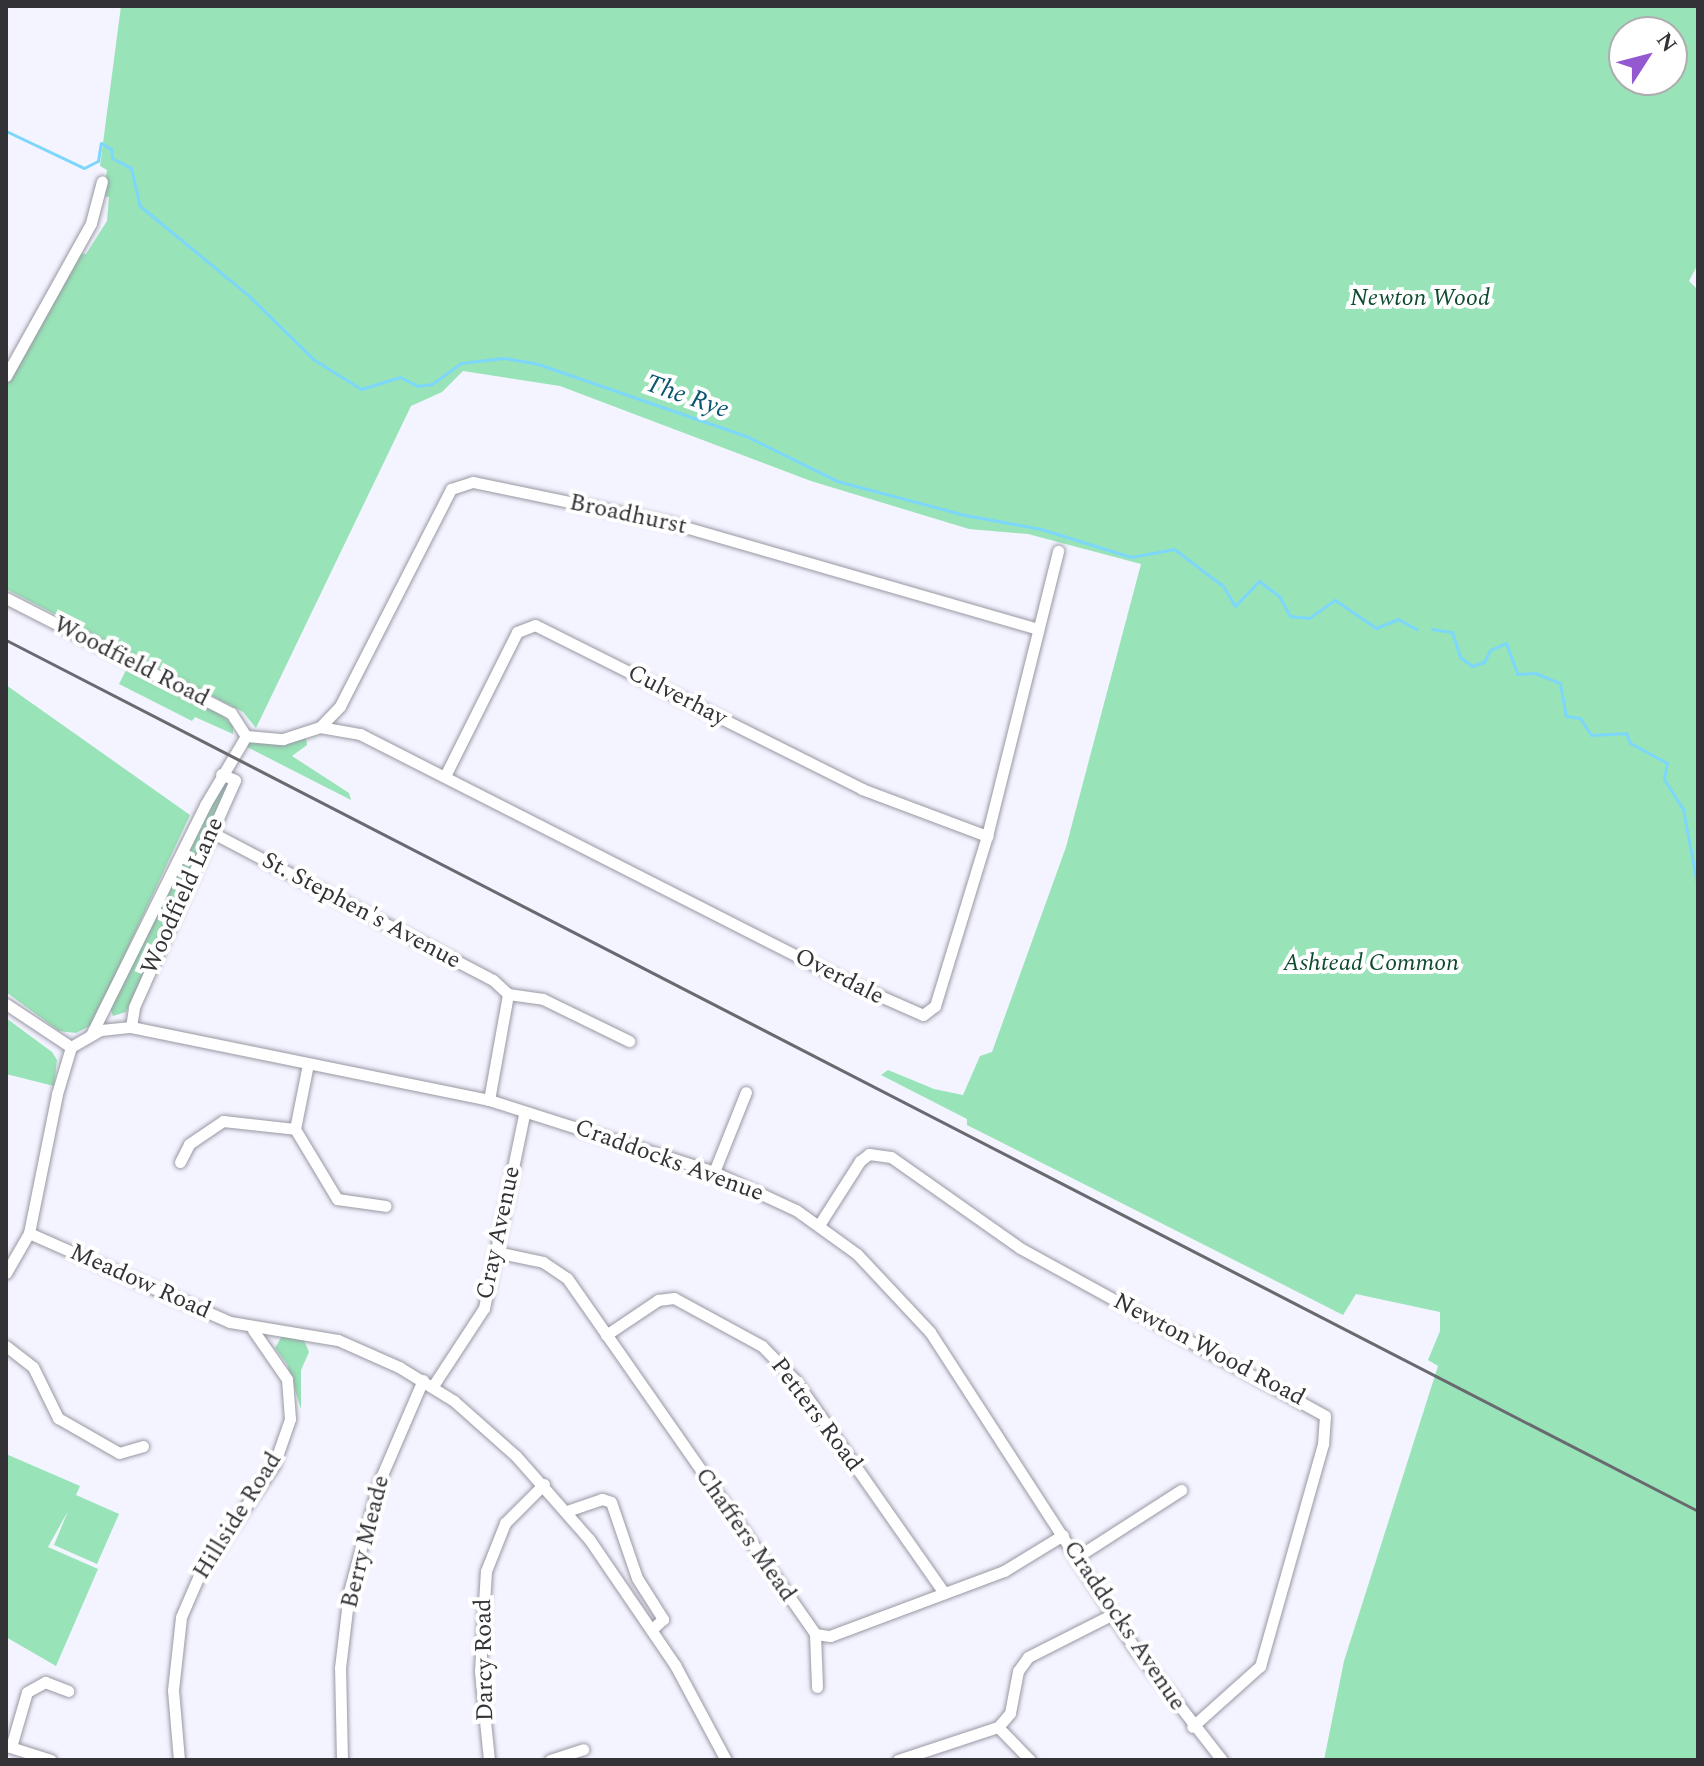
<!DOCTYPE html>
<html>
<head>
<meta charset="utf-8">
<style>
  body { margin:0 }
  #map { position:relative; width:1704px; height:1766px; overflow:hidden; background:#f3f4ff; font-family:Spectral,serif }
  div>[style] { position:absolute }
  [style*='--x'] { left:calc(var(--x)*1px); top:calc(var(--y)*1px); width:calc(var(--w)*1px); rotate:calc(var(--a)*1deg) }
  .green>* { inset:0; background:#98e3b7 }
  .stream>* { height:3px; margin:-1.5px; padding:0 1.5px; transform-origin:1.5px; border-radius:1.5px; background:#7dd7fb }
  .roads { filter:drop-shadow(0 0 2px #9898a3) drop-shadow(0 0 2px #9898a3) }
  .minor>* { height:11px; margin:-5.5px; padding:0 5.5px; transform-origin:5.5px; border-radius:5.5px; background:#fff }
  .rail>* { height:3px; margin:-1.5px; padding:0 1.5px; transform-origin:1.5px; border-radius:1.5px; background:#69696f }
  span { translate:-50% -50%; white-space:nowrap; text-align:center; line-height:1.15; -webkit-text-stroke:8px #fff; paint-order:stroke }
  .park-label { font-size:24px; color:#0e4b2f; font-style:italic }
  .street-label { font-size:24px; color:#333337 }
  .water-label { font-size:26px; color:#0b5770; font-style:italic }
  .frame { position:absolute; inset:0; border:8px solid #333337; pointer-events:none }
  .north { position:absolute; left:1608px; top:16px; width:80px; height:80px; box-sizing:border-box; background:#fff; border:2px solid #adadaf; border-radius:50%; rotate:54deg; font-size:22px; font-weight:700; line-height:32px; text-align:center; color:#333337 }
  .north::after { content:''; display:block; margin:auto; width:28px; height:36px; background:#9459d0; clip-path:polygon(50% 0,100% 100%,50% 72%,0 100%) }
</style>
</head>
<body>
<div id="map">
  <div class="green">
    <div style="clip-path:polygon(evenodd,121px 6px,1698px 6px,1698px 264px,1689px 281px,1698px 290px,1698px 1760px,1324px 1760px,1344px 1661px,1438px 1366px,1428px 1360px,1440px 1331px,1440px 1312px,1356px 1294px,1343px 1315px,967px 1125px,967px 1119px,881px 1075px,888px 1070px,934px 1089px,963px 1095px,980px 1056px,992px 1052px,1066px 847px,1141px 564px,1028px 534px,969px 529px,811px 481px,560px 386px,463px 371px,442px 392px,411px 406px,256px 728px,243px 712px,6px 589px,6px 385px,79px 253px,86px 254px,107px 221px,109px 197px,103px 196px,107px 170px,100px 166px,121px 6px,1624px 32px,1672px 32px,1672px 80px,1624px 80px,1624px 32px)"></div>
    <div style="clip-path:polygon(129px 664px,220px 713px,233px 726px,233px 734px,195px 717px,192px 721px,119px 684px)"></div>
    <div style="clip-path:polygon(6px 685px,190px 815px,97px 1014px,90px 1026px,76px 1033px,59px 1031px,6px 992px)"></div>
    <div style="clip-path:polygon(306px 737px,307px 745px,292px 756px,349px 793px,351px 800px,247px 747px,250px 740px,277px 745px)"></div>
    <div style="clip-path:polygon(224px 781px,228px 786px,126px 1012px,113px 1016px,110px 1008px,143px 934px)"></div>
    <div style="clip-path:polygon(6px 1018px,52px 1052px,57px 1060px,54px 1086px,6px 1074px)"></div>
    <div style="clip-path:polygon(282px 1336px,303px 1338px,309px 1352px,301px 1370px,301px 1409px,287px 1364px,275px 1348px)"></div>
    <div style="clip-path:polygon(6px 1454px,80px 1486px,76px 1495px,119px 1514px,97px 1564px,54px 1545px,68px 1511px,48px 1547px,98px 1569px,56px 1666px,6px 1637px)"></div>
  </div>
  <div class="stream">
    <div style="--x:6;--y:131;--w:86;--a:25.4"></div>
    <div style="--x:84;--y:168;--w:16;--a:-27"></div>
    <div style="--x:98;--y:161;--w:18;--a:-81"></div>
    <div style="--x:101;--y:143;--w:12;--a:31"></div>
    <div style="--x:111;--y:149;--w:9;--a:84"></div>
    <div style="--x:112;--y:158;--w:21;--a:28"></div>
    <div style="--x:131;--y:168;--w:39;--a:77"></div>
    <div style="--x:140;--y:206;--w:141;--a:39.5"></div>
    <div style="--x:249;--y:296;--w:90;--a:44.5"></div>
    <div style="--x:313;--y:359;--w:57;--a:32"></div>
    <div style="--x:361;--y:389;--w:41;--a:-17.1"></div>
    <div style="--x:400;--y:377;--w:20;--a:27"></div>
    <div style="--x:418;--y:386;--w:14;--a:-8"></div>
    <div style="--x:432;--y:384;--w:36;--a:-36"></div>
    <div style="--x:461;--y:363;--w:43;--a:-6.6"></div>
    <div style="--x:504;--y:358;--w:35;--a:10"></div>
    <div style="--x:538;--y:364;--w:220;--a:19.1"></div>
    <div style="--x:746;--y:436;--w:102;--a:26.3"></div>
    <div style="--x:837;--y:481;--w:132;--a:14.9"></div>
    <div style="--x:965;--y:515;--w:77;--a:10.4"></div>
    <div style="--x:1041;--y:529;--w:94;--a:17.3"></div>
    <div style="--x:1131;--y:557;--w:44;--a:-10.5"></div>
    <div style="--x:1174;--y:549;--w:61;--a:37.1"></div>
    <div style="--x:1223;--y:586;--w:23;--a:59"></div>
    <div style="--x:1235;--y:606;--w:35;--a:-46"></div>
    <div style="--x:1259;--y:581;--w:25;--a:37"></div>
    <div style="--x:1279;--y:596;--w:23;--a:61"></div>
    <div style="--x:1290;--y:616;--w:19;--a:6"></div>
    <div style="--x:1309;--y:618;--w:32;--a:-35"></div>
    <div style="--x:1335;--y:600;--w:50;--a:34.3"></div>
    <div style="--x:1376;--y:628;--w:24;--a:-22"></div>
    <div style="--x:1398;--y:619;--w:21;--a:29"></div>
    <div style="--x:1432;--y:629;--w:20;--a:9"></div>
    <div style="--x:1452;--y:632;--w:26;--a:72"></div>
    <div style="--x:1460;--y:657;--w:15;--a:37"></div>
    <div style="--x:1472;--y:666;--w:13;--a:-18"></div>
    <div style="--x:1484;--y:662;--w:13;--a:-63"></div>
    <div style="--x:1490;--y:650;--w:17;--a:-24"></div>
    <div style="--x:1506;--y:643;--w:33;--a:70"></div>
    <div style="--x:1517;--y:674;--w:18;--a:-3"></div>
    <div style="--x:1535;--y:673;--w:27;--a:22"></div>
    <div style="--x:1560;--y:683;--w:34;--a:80"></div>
    <div style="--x:1566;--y:716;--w:14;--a:8"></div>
    <div style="--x:1580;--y:718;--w:20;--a:57"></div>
    <div style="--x:1591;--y:735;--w:35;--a:-3"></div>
    <div style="--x:1626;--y:733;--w:11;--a:68"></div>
    <div style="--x:1630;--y:743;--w:42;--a:28.4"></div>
    <div style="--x:1667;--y:763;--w:16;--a:101"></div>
    <div style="--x:1664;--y:779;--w:36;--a:58"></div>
    <div style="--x:1683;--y:809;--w:81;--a:79.4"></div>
  </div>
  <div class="roads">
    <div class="minor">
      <div style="--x:6;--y:376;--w:175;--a:-60.9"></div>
      <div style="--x:91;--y:223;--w:43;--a:-75.3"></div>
      <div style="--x:6;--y:598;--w:253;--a:27.1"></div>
      <div style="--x:231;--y:713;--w:27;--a:57"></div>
      <div style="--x:320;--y:727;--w:41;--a:9.9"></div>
      <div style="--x:360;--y:734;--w:545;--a:26.94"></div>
      <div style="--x:846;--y:981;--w:84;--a:23.8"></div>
      <div style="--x:923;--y:1015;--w:15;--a:-37"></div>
      <div style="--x:935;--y:1006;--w:178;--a:-73"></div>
      <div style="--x:987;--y:836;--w:294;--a:-76"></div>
      <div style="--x:246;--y:736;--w:37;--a:5"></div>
      <div style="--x:283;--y:739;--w:39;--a:-18"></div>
      <div style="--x:320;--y:727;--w:29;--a:-46"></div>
      <div style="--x:340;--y:706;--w:244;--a:-62.9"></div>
      <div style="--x:451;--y:489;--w:23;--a:-18"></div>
      <div style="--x:473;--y:482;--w:202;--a:11.7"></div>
      <div style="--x:671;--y:523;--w:382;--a:16.1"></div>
      <div style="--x:445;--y:776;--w:161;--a:-63.4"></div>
      <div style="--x:517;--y:632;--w:19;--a:-21"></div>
      <div style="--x:535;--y:625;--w:366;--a:26.6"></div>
      <div style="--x:862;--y:789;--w:134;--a:20.6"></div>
      <div style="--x:211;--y:832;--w:318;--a:27.7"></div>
      <div style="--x:493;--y:980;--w:21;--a:43"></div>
      <div style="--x:508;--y:994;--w:35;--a:8"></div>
      <div style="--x:543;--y:999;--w:96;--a:26"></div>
      <div style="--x:6;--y:1004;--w:78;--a:33.5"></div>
      <div style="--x:131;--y:1027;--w:20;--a:-81"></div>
      <div style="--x:134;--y:1007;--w:248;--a:-66"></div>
      <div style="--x:235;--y:780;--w:15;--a:-157"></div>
      <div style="--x:91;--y:1035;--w:257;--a:-63.6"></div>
      <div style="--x:205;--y:805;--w:80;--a:-59.3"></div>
      <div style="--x:71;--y:1047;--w:34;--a:-30"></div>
      <div style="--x:101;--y:1030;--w:30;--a:-6"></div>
      <div style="--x:131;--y:1027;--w:365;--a:11.5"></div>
      <div style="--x:489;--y:1100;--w:236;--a:17.7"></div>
      <div style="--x:714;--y:1172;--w:90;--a:24.9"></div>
      <div style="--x:796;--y:1210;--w:75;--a:35.8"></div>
      <div style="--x:857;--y:1254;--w:107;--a:46.9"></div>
      <div style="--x:930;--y:1332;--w:379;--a:57.1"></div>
      <div style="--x:1136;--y:1650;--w:140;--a:52"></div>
      <div style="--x:308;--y:1064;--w:66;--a:101.3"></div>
      <div style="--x:295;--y:1129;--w:82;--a:59"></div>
      <div style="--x:337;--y:1199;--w:49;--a:8.1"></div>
      <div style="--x:489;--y:1100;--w:108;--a:-79.8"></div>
      <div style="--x:180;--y:1162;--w:20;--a:-63"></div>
      <div style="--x:189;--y:1144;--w:41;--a:-34.1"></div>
      <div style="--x:223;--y:1121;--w:72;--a:6.3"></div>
      <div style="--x:714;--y:1172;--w:86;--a:-68.2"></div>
      <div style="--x:819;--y:1225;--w:76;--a:-57.4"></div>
      <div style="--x:860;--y:1161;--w:11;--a:-38"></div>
      <div style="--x:869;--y:1154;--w:22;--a:8"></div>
      <div style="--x:891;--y:1157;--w:158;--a:35.2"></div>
      <div style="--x:1020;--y:1248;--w:348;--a:28.8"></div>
      <div style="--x:1325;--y:1416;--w:28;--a:94"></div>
      <div style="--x:1323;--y:1444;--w:231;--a:105.8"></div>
      <div style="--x:1260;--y:1666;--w:91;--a:138.1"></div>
      <div style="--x:29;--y:1233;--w:220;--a:23.9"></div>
      <div style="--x:230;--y:1322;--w:109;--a:9.5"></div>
      <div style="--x:338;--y:1340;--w:67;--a:23.9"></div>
      <div style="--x:399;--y:1367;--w:65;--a:31.7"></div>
      <div style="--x:454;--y:1401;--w:83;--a:41.6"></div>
      <div style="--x:516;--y:1456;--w:111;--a:48.7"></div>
      <div style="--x:589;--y:1539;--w:153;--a:55.7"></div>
      <div style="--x:675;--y:1665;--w:108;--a:61.8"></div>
      <div style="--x:496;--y:1252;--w:48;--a:12"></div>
      <div style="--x:543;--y:1262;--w:29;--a:34"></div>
      <div style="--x:567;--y:1278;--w:434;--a:55.1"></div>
      <div style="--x:815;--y:1634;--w:15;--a:8"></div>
      <div style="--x:830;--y:1636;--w:186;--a:-20.5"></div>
      <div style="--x:1004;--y:1571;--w:69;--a:-31.4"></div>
      <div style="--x:6;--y:1273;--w:46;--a:-60.1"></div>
      <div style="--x:29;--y:1233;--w:142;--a:-78.6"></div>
      <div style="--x:57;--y:1094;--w:49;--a:-73.4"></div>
      <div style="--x:606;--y:1335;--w:63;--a:-33.9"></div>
      <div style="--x:658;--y:1300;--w:16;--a:-7"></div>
      <div style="--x:674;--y:1298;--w:100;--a:28.6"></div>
      <div style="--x:762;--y:1346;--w:47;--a:45.9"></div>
      <div style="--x:795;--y:1380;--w:260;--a:55"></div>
      <div style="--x:6;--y:1346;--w:34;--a:38"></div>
      <div style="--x:33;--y:1367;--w:57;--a:63.9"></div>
      <div style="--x:58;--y:1418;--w:70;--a:29.8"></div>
      <div style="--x:119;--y:1453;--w:25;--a:-16"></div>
      <div style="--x:433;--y:1386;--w:93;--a:-56.8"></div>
      <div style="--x:484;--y:1308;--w:198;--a:-78.3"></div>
      <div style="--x:567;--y:1511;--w:37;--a:-19"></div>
      <div style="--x:602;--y:1499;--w:9;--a:18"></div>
      <div style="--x:611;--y:1502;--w:80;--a:71.1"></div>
      <div style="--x:637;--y:1578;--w:49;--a:57.6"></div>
      <div style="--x:663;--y:1619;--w:16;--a:137"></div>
      <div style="--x:1077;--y:1557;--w:124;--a:-32.8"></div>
      <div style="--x:815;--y:1634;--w:53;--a:87.8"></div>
      <div style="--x:998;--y:1727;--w:46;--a:45.9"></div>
      <div style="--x:7;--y:1746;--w:46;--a:17.7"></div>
      <div style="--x:11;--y:1747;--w:57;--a:-73.8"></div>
      <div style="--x:27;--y:1692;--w:21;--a:-29"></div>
      <div style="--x:45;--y:1682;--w:25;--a:21"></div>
      <div style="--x:179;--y:1760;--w:70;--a:-94.9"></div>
      <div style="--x:173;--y:1690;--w:73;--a:-83.7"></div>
      <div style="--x:181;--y:1617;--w:48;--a:-66.6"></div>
      <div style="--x:200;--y:1573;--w:131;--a:-55.6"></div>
      <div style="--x:274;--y:1465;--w:49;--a:-70.8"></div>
      <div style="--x:290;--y:1419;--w:40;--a:-94.3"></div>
      <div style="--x:287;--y:1379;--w:60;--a:-124.8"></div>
      <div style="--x:342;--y:1760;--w:92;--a:-91.2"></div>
      <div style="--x:340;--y:1668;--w:77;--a:-83.2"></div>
      <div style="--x:349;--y:1592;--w:114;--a:-74.7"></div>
      <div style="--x:379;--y:1482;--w:111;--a:-66.7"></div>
      <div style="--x:489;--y:1760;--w:89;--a:-95.8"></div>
      <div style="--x:480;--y:1671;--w:100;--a:-86.6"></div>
      <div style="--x:486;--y:1571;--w:52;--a:-68.4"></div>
      <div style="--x:505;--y:1523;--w:55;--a:-45"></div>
      <div style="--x:550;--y:1760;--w:35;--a:-18"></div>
      <div style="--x:898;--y:1760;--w:105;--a:-18.3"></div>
      <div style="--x:998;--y:1727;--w:18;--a:-49"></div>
      <div style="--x:1010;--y:1713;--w:43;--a:-79.2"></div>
      <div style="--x:1018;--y:1671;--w:17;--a:-54"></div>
      <div style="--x:1028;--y:1657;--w:95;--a:-26.8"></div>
    </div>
  </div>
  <div class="rail">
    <div style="--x:6;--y:640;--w:1903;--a:27.24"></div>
  </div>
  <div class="park-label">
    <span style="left:1420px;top:299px">Newton Wood</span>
    <span style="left:1371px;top:964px">Ashtead Common</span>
  </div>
  <div class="street-label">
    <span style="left:628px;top:515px;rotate:12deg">Broadhurst</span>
    <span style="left:131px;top:662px;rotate:27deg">Woodfield Road</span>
    <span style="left:677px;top:696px;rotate:27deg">Culverhay</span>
    <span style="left:183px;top:896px;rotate:-66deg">Woodfield Lane</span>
    <span style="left:361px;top:911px;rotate:28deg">St. Stephen's Avenue</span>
    <span style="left:839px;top:977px;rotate:27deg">Overdale</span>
    <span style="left:669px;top:1161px;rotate:20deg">Craddocks Avenue</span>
    <span style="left:499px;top:1233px;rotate:-78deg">Cray Avenue</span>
    <span style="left:140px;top:1282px;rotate:24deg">Meadow Road</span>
    <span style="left:1209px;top:1350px;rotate:28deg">Newton Wood Road</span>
    <span style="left:816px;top:1415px;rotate:53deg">Petters Road</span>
    <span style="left:238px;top:1516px;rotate:-58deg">Hillside Road</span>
    <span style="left:745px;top:1535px;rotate:55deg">Chaffers Mead</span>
    <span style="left:366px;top:1542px;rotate:-76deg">Berry Meade</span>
    <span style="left:1124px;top:1626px;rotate:56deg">Craddocks Avenue</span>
    <span style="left:485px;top:1660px;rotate:-91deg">Darcy Road</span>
  </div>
  <div class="water-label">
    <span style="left:687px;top:397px;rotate:19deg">The Rye</span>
  </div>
  <div class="frame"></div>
  <div class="north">N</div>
</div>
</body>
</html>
